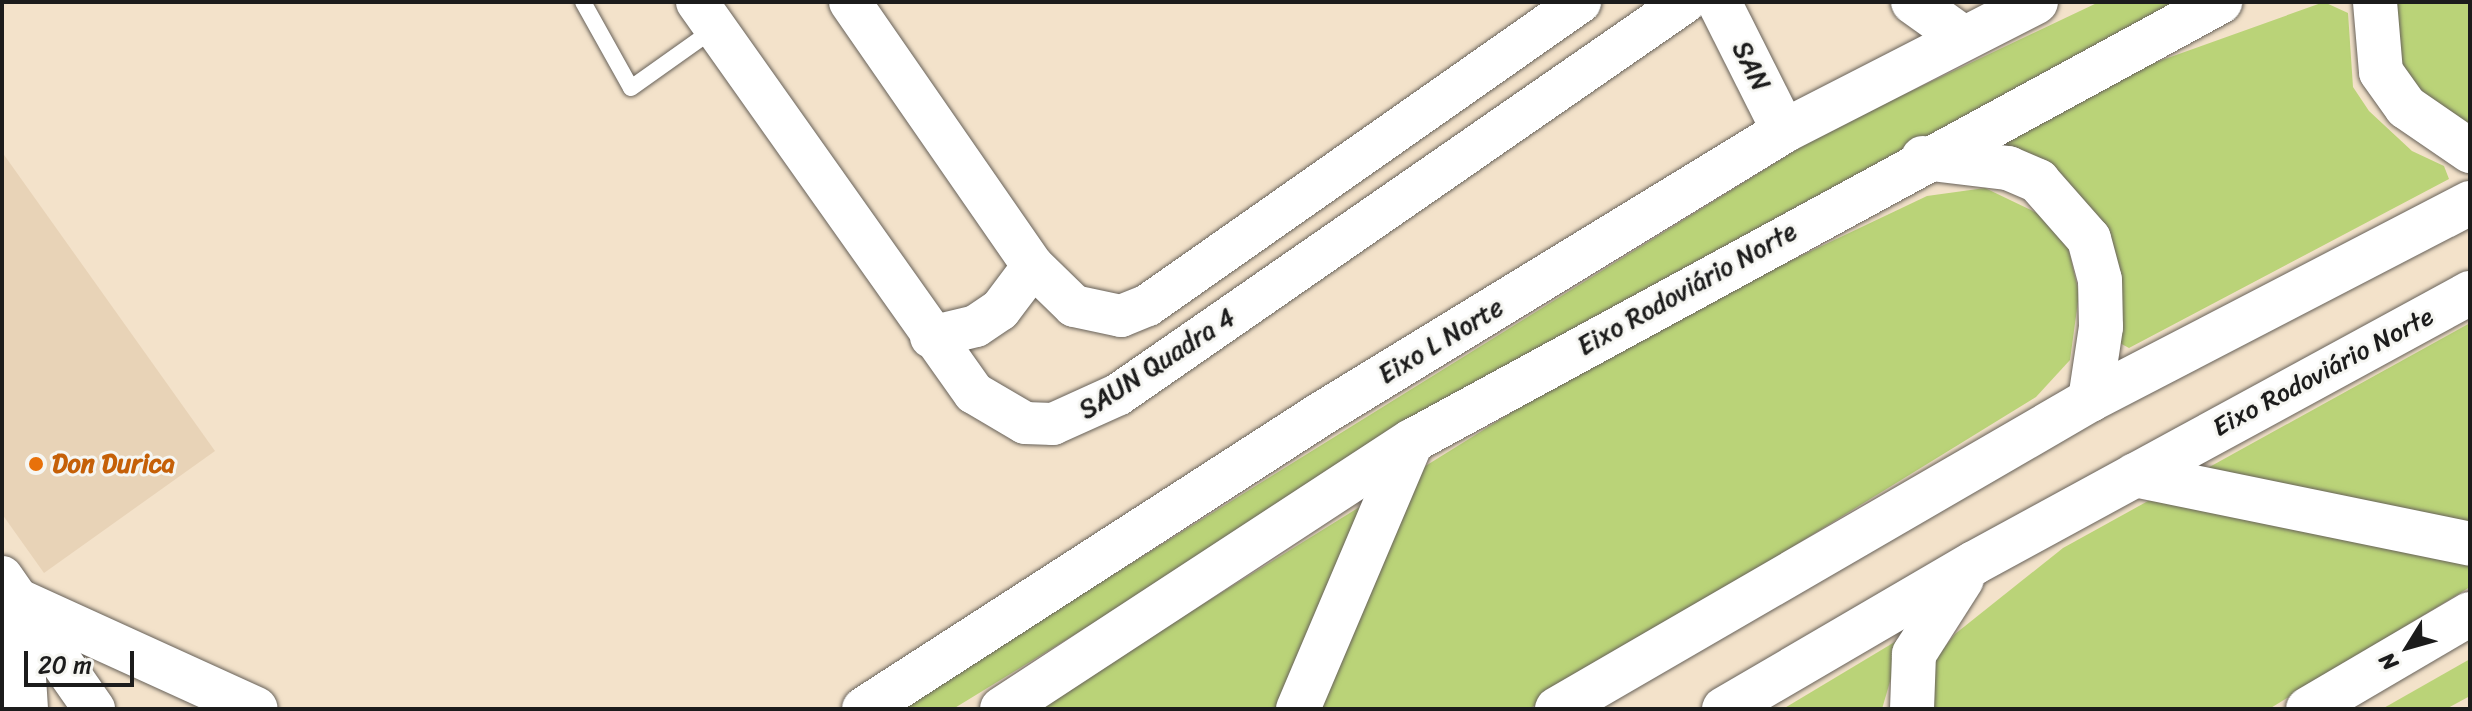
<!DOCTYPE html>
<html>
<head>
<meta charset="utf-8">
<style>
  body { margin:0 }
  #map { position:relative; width:2472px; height:711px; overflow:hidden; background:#f3e2ca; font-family:Sriracha,sans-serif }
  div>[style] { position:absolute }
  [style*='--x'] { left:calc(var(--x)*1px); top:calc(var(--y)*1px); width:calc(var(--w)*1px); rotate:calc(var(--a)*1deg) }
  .built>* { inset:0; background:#e8d3b7 }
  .green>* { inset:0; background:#bad378 }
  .roads { filter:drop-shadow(0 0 2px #676159) drop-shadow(0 0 2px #676159) }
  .service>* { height:16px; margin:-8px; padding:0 8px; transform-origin:8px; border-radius:8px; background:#fff }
  .tertiary>* { height:42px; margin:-21px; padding:0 21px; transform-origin:21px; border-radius:21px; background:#fff }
  .secondary>* { height:44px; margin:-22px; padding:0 22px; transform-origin:22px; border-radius:22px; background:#fff }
  .primary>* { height:44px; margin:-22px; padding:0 22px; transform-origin:22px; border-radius:22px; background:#fff }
  .trunk>* { height:44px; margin:-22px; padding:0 22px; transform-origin:22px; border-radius:22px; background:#fff }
  .dots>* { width:22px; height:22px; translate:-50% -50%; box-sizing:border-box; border:4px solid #f6f6f2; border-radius:50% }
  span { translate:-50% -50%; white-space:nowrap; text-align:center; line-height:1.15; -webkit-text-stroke:6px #f6f6f2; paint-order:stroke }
  .street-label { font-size:26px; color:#1c1c1c }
  .food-label { font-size:26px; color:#c56008; font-weight:700 }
  .left { translate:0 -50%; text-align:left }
  .frame { position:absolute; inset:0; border:4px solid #1c1c1c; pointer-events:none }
  .north { position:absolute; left:2368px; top:607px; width:80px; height:80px; -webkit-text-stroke:6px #f6f6f2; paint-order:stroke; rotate:233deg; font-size:22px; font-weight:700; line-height:32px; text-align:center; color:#1c1c1c }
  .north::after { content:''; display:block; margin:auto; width:28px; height:36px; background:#1c1c1c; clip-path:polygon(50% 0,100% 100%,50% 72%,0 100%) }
  .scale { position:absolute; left:24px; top:651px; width:110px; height:36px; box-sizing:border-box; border:4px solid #1c1c1c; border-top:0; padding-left:10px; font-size:24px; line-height:28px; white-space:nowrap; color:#1c1c1c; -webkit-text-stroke:6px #f6f6f2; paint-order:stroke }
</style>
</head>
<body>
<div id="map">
  <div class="built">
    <div style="clip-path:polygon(2px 152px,215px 451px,44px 573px,2px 514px)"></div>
  </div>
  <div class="green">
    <div style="clip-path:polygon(2099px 2px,2174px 2px,1581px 324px,953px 709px,897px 709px,1825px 132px)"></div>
    <div style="clip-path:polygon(2324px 2px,2348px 13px,2353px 87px,2369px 111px,2412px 151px,2444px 166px,2449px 179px,2129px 348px,2114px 340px,2118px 315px,2006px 155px,2002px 137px,2123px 74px)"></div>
    <div style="clip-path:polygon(2394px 2px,2470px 2px,2470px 128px,2401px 84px)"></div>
    <div style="clip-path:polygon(1985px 188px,2039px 214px,2067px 242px,2079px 294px,2070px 360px,2036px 397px,1529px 709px,1034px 709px,1556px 385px,1729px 290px,1927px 196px)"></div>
    <div style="clip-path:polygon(2470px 323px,2470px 587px,2269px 709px,1923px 709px,1936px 658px,1955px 634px,2063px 548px)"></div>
    <div style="clip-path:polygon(1903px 637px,1882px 709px,1783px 709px)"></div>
    <div style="clip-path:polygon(2470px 659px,2470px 696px,2446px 709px,2382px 709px)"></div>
  </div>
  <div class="roads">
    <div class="service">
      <div style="--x:583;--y:2;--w:98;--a:60.8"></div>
      <div style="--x:631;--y:88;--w:102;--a:-35.4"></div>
    </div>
    <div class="tertiary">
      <div style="--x:697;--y:2;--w:479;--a:54.7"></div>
      <div style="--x:974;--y:393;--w:59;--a:30.5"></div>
      <div style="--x:1025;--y:423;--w:28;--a:2"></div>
      <div style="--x:1053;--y:424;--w:72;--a:-24.4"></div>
      <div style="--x:1119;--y:394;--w:688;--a:-34.71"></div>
      <div style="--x:850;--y:2;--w:321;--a:55.3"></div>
      <div style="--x:1033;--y:266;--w:57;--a:44.3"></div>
      <div style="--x:1074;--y:306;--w:48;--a:12"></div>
      <div style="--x:1121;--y:316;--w:29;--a:-22"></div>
      <div style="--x:1148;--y:305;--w:528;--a:-35.05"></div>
      <div style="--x:931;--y:337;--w:46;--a:-13.7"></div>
      <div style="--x:976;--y:326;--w:29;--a:-34"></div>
      <div style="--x:1000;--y:310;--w:55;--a:-53.1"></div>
      <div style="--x:2;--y:577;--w:161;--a:55.1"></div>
    </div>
    <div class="secondary">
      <div style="--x:1719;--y:2;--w:144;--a:63.3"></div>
      <div style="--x:1913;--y:2;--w:60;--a:35.5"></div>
    </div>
    <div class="primary">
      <div style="--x:26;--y:709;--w:108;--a:-93.7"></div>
      <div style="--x:19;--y:601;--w:260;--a:24.5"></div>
      <div style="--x:864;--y:709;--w:544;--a:-32.84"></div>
      <div style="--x:1321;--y:414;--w:543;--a:-31.43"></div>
      <div style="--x:1784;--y:131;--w:283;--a:-27.1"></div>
      <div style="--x:1002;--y:709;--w:490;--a:-33.2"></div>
      <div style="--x:2308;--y:709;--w:188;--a:-30.4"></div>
    </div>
    <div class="trunk">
      <div style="--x:2375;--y:2;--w:70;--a:85.1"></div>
      <div style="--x:2381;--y:72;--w:43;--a:54.5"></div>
      <div style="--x:2406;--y:107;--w:78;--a:34.5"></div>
      <div style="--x:1923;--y:158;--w:86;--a:6.7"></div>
      <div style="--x:2008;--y:168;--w:33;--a:23"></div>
      <div style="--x:2038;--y:181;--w:77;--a:48.7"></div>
      <div style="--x:2089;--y:239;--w:42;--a:75"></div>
      <div style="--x:2100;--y:280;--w:47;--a:88.8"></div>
      <div style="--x:2101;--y:327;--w:74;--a:98.6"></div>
      <div style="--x:2135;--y:475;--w:342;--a:11.6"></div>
      <div style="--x:1298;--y:709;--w:291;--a:-67"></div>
      <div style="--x:1412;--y:441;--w:920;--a:-28.52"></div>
      <div style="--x:1557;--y:709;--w:616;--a:-30.1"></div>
      <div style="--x:2090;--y:400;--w:428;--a:-27.4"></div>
      <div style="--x:1724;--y:709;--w:290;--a:-30.3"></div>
      <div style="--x:1974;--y:563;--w:565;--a:-28.56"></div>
      <div style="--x:1912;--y:709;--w:55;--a:-87.9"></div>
      <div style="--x:1914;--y:654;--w:89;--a:-57.4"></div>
    </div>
  </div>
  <div class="dots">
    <div style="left:36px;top:464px;background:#e8710a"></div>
  </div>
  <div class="street-label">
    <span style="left:1751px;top:66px;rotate:63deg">SAN</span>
    <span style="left:1687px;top:289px;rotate:-29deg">Eixo Rodoviário Norte</span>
    <span style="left:1441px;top:341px;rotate:-31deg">Eixo L Norte</span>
    <span style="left:1157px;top:364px;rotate:-33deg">SAUN Quadra 4</span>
    <span style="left:2323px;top:372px;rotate:-28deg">Eixo Rodoviário Norte</span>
  </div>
  <div class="food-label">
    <span class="left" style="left:52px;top:464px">Don Durica</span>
  </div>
  <div class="frame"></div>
  <div class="north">N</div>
  <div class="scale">20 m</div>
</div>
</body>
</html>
